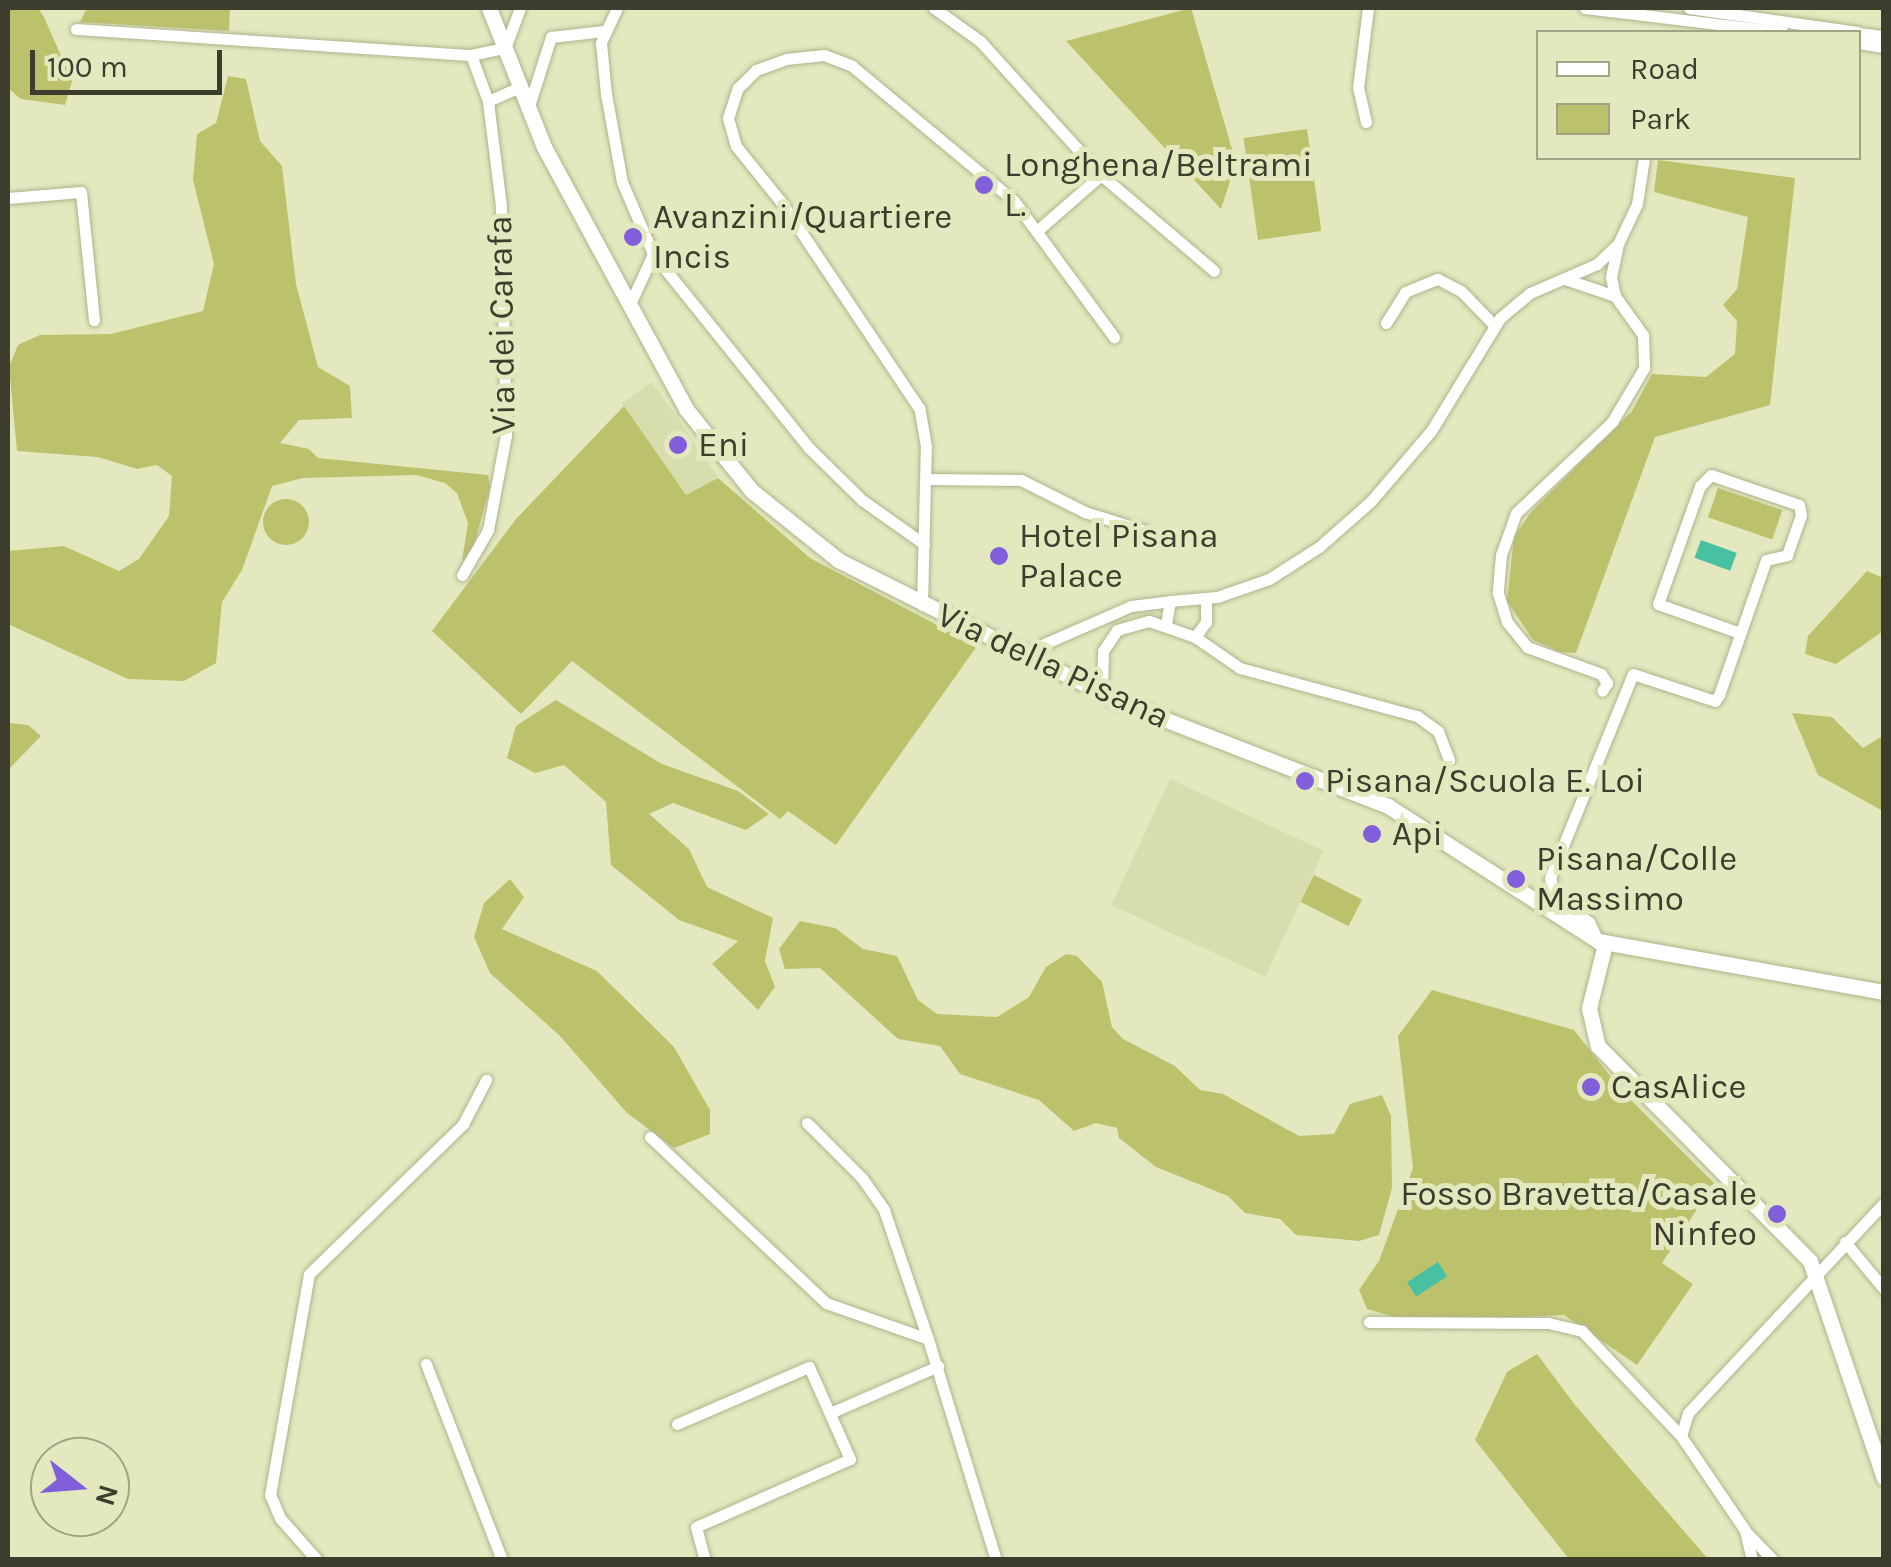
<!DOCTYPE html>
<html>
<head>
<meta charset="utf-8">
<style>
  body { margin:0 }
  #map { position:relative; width:1891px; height:1567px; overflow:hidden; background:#e3e8bf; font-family:Karla,sans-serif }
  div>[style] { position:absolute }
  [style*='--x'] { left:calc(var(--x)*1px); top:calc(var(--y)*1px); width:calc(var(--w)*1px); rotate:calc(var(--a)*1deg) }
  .built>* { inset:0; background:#d8ddad; transform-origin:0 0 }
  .green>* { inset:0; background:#bcc26b; transform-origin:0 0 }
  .round { border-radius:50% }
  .water>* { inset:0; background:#47c1a1; transform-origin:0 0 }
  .roads { filter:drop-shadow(0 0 2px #afb38c) drop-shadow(0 0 2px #afb38c) }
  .minor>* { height:11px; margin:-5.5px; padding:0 5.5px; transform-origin:5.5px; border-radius:5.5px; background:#fff }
  .secondary>* { height:15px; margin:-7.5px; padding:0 7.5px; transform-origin:7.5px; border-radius:7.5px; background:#fff }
  .dots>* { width:28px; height:28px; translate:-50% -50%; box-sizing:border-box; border:5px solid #e3e8bf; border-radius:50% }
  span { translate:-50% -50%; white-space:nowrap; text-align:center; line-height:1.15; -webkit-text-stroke:10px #e3e8bf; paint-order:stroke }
  .poi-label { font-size:35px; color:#3c3d2d }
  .left { translate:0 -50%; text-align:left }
  .right { translate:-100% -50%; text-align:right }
  .street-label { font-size:35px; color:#3c3d2d }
  .frame { position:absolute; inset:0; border:10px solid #3c3d2d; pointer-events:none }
  .legend { position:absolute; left:1536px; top:30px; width:325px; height:130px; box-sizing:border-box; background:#e3e8bf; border:2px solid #a0a485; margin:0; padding:12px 18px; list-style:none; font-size:30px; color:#3c3d2d }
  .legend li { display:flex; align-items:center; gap:20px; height:50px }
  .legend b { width:50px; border:2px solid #a0a485 }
  .north { position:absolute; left:30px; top:1437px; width:100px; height:100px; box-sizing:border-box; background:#e3e8bf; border:2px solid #a0a485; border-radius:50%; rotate:107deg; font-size:28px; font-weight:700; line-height:40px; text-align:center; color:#3c3d2d }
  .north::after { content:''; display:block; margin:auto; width:35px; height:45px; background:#815fda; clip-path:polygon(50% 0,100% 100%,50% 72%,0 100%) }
  .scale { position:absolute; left:30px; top:50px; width:192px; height:45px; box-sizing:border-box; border:5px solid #3c3d2d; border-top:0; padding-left:12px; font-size:30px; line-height:35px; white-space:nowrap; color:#3c3d2d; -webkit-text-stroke:8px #e3e8bf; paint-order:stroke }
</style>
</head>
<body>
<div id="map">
  <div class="built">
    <div style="left:652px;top:382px;width:116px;height:37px;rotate:55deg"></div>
    <div style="left:1170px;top:779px;width:170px;height:139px;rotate:25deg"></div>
  </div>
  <div class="green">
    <div style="clip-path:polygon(8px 8px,38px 8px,44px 17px,72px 81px,65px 105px,21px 99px,8px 88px)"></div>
    <div style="clip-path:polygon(87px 8px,230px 8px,229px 31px,80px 22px)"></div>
    <div style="clip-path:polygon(1191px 8px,1236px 163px,1221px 209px,1066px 41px)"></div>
    <div style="clip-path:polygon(228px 76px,246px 79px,260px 141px,282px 166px,296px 284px,318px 367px,350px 386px,352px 418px,299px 420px,280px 443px,309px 449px,318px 458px,488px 475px,490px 488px,473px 548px,462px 561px,468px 523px,457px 493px,445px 483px,416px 475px,303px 478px,272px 486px,242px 570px,222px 602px,216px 663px,184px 681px,128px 679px,8px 624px,8px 551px,64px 546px,119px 571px,139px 559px,169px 516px,172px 476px,157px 465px,137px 469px,98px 457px,17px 451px,9px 367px,18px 345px,40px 335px,111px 334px,203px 311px,214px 264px,193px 180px,197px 134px,216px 123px)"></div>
    <div style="left:1307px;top:129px;width:103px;height:64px;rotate:82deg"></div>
    <div style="clip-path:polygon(1658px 160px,1795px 178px,1770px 405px,1655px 437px,1576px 653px,1560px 652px,1533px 640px,1507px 601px,1514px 537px,1531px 512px,1632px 411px,1652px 374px,1706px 377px,1735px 354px,1737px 321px,1723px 305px,1737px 289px,1748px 217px,1654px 192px)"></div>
    <div style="clip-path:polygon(624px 406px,686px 495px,718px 478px,810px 558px,977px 646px,836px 845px,788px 811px,780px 819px,572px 661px,521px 714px,432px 631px,516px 519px)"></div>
    <div style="left:1718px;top:488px;width:68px;height:31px;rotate:19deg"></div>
    <div class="round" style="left:263px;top:499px;width:46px;height:46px"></div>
    <div style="clip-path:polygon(1867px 571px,1883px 578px,1883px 631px,1836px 664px,1805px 654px,1808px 636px)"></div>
    <div style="clip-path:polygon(556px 700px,662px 764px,738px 791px,769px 814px,746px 830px,673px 803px,649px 814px,689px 849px,707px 887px,773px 918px,765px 961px,775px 987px,758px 1010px,712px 964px,738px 941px,679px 920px,611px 865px,606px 802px,564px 765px,535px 773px,507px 758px,516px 726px)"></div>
    <div style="clip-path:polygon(1792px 713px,1832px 717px,1863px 748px,1883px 736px,1883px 811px,1818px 775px)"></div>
    <div style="clip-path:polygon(8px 723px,28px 725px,41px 736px,8px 770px)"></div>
    <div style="left:1314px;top:875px;width:54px;height:30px;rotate:27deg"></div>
    <div style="clip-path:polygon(510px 879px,524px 897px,502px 929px,597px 971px,674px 1047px,710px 1110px,710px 1134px,674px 1148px,627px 1113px,560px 1036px,490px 973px,474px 937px,484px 903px)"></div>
    <div style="clip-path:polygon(800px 921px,835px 928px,863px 949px,897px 956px,918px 1000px,937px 1014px,997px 1017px,1029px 997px,1046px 967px,1066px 954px,1077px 956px,1102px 982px,1112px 1027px,1123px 1039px,1175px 1066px,1200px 1090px,1223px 1094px,1299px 1136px,1334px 1134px,1350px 1104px,1382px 1095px,1391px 1116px,1392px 1188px,1379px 1235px,1359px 1241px,1296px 1235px,1280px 1219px,1245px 1213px,1228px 1196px,1156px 1167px,1119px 1138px,1117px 1128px,1096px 1123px,1074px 1131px,1039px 1100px,960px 1074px,940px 1046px,898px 1039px,820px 968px,785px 969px,779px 949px)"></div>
    <div style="clip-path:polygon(1432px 990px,1574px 1030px,1621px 1090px,1714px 1183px,1662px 1263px,1693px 1284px,1637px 1365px,1564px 1315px,1412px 1322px,1367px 1309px,1359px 1290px,1379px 1261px,1413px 1168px,1398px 1036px)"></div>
    <div style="clip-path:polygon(1537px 1354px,1575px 1405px,1708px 1559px,1569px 1559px,1475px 1440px,1507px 1372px)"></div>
  </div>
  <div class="water">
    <div style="left:1701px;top:540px;width:38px;height:19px;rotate:20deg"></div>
    <div style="left:1438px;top:1262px;width:17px;height:37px;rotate:57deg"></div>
  </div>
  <div class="roads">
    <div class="minor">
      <div style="--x:617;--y:8;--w:38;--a:115"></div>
      <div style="--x:601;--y:43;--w:51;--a:84.4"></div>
      <div style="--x:606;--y:94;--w:89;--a:79.7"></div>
      <div style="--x:622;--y:182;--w:78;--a:66.7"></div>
      <div style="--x:653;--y:254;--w:249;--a:51.2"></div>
      <div style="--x:809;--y:448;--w:74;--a:44.5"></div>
      <div style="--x:862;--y:500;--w:76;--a:35.4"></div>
      <div style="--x:934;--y:8;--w:57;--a:35.7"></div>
      <div style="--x:980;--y:41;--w:181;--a:47.9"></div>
      <div style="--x:1101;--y:175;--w:148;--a:40.3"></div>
      <div style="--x:1585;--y:8;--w:199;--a:6.9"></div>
      <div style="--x:1689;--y:8;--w:170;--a:8.1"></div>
      <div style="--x:76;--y:29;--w:396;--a:3.8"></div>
      <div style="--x:1858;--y:33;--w:26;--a:7"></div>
      <div style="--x:1858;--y:43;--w:26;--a:9"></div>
      <div style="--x:488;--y:101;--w:49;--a:-110.3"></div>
      <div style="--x:471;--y:55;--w:35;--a:-12"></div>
      <div style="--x:505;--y:48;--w:43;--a:-69.4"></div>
      <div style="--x:528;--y:109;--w:76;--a:-72.3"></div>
      <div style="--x:551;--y:37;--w:53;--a:-6.5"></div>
      <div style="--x:1366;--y:122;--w:35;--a:-103"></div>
      <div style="--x:1358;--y:88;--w:81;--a:-82.9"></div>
      <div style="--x:8;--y:198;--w:73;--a:-4.7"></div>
      <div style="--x:81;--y:192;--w:129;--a:84.2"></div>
      <div style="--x:1039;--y:229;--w:82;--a:-41.1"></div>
      <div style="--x:1565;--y:279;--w:53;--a:18.8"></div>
      <div style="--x:1615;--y:296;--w:48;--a:54.3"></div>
      <div style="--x:1643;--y:335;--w:33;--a:88"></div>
      <div style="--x:1644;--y:368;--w:63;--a:120.7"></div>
      <div style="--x:1612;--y:422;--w:132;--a:136.5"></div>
      <div style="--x:1516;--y:513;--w:45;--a:109.7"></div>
      <div style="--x:1501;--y:555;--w:38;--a:95"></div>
      <div style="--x:1498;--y:593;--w:30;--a:73"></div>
      <div style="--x:1507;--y:622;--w:32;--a:51"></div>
      <div style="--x:1527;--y:647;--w:79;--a:20"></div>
      <div style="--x:1601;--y:674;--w:11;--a:56"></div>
      <div style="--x:1607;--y:683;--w:9;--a:122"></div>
      <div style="--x:1615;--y:296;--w:19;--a:-102"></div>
      <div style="--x:1611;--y:277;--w:30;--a:-78"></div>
      <div style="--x:629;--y:306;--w:57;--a:-65.2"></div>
      <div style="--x:1386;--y:323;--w:36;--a:-58"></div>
      <div style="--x:1405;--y:292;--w:35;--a:-22"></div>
      <div style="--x:1438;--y:279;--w:26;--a:28"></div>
      <div style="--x:1461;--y:291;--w:47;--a:45.9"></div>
      <div style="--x:926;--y:479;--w:95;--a:0.6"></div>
      <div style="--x:1021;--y:480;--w:72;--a:26.6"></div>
      <div style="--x:1085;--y:512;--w:63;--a:17.6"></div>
      <div style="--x:462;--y:575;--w:52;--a:-60"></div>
      <div style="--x:488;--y:530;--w:97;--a:-79.3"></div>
      <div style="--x:506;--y:435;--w:229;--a:-91.3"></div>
      <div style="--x:501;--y:206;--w:106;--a:-97.1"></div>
      <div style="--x:488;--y:101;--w:34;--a:-24"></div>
      <div style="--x:922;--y:605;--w:159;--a:-88.6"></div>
      <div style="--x:926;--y:446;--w:39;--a:-100"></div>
      <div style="--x:919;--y:408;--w:248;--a:-123.8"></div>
      <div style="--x:781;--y:202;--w:72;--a:-128.8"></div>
      <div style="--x:736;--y:146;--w:29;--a:-106"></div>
      <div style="--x:728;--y:118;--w:32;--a:-72"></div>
      <div style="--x:738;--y:88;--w:25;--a:-45"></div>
      <div style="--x:756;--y:70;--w:32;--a:-20"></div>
      <div style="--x:786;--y:59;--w:38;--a:-6"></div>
      <div style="--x:824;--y:55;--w:30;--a:21"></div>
      <div style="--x:852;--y:66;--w:211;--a:39.8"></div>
      <div style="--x:1014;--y:201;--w:169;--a:53.7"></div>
      <div style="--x:1166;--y:624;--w:23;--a:-80"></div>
      <div style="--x:1170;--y:601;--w:47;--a:-4.9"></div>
      <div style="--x:1217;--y:597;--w:55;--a:-19.1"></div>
      <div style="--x:1269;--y:579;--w:59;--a:-32.6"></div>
      <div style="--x:1319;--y:547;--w:69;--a:-41.5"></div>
      <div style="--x:1371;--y:501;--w:92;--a:-49.4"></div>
      <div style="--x:1431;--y:431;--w:132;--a:-58.6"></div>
      <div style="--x:1500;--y:318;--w:39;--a:-40"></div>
      <div style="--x:1530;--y:293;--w:73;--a:-23.4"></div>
      <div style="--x:1597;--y:264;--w:29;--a:-44"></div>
      <div style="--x:1618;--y:244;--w:44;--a:-64.6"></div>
      <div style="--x:1637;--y:204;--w:47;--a:-81.3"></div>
      <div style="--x:1195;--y:637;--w:55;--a:34.6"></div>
      <div style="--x:1240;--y:668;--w:183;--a:15.2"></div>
      <div style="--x:1417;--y:716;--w:26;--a:36"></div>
      <div style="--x:1438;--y:731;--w:31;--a:69"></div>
      <div style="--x:1021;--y:654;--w:120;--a:-23.6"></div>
      <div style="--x:1131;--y:606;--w:39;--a:-7"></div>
      <div style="--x:1102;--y:693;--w:42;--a:-88.6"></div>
      <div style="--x:1103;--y:651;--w:25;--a:-56"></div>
      <div style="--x:1117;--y:630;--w:33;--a:-16"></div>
      <div style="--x:1149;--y:621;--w:49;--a:19.2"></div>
      <div style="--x:1195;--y:637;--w:19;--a:-54"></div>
      <div style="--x:1206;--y:622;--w:23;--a:-90"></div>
      <div style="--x:1598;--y:941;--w:21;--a:-115"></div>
      <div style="--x:1589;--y:922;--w:44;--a:-142.4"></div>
      <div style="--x:1554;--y:895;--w:17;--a:-103"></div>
      <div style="--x:1550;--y:878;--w:220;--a:-67.9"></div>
      <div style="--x:1633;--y:674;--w:86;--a:18.2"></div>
      <div style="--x:1715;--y:701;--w:7;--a:-56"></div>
      <div style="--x:1719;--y:695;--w:143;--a:-70.8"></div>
      <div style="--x:1766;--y:560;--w:22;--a:-13"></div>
      <div style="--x:1787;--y:555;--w:42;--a:-70.7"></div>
      <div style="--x:1801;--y:515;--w:10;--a:-101"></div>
      <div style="--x:1799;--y:505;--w:93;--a:-161.2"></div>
      <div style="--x:1711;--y:475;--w:16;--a:135"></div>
      <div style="--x:1700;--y:486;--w:125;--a:109.6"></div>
      <div style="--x:1658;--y:604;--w:87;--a:19.5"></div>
      <div style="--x:807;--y:1123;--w:78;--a:45"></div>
      <div style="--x:862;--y:1178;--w:39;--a:55"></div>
      <div style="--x:884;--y:1210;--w:136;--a:71.2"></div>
      <div style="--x:650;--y:1137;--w:242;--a:43.3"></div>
      <div style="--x:826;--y:1303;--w:108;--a:19.4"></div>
      <div style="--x:928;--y:1339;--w:231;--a:72.9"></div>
      <div style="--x:1845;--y:1242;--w:61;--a:50.3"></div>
      <div style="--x:1369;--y:1322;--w:179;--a:0.3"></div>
      <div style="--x:1548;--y:1323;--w:35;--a:13"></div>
      <div style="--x:1582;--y:1331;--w:144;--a:46.7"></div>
      <div style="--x:1681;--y:1436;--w:114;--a:55.8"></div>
      <div style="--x:1745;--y:1530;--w:31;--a:77"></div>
      <div style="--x:426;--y:1364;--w:210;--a:68.8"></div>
      <div style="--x:830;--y:1413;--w:118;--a:-23.5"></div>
      <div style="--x:677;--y:1424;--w:144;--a:-23.4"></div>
      <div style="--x:809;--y:1367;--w:101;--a:66"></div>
      <div style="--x:850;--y:1459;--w:168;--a:156.2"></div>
      <div style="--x:696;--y:1527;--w:34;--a:75"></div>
      <div style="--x:1681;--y:1436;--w:24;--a:-73"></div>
      <div style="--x:1688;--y:1413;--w:287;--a:-47"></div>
      <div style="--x:1747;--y:1533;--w:37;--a:46"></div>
      <div style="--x:317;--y:1560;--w:56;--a:-131.4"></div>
      <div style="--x:280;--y:1518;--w:25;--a:-113"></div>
      <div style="--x:270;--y:1495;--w:224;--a:-80"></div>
      <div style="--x:309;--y:1274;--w:215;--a:-44.2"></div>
      <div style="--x:463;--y:1124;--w:50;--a:-62.4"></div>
    </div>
    <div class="secondary">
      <div style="--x:489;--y:8;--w:149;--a:68.4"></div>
      <div style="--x:544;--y:147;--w:298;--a:61.5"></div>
      <div style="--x:686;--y:409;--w:105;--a:51.2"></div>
      <div style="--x:752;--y:491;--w:110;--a:38.7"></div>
      <div style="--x:838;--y:560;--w:316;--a:26.7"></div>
      <div style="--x:1120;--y:702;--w:287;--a:21.2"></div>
      <div style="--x:1388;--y:806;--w:250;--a:32.7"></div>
      <div style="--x:1598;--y:941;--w:291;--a:10.1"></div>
      <div style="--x:1605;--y:944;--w:66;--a:104"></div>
      <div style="--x:1589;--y:1008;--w:39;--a:77"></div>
      <div style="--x:1598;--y:1046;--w:302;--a:45.4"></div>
      <div style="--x:1810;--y:1261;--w:229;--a:71.2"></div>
    </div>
  </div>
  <div class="dots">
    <div style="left:984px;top:185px;background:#815fda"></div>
    <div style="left:633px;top:237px;background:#815fda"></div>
    <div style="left:678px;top:445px;background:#815fda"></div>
    <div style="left:999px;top:556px;background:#815fda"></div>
    <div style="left:1305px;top:781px;background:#815fda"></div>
    <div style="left:1372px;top:834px;background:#815fda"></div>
    <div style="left:1516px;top:879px;background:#815fda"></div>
    <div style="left:1591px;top:1087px;background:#815fda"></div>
    <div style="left:1777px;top:1214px;background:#815fda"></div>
  </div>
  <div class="poi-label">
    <span class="left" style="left:1004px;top:185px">Longhena/Beltrami<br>L.</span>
    <span class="left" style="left:653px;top:237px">Avanzini/Quartiere<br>Incis</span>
    <span class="left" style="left:698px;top:445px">Eni</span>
    <span class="left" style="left:1019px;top:556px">Hotel Pisana<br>Palace</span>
    <span class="left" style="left:1325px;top:781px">Pisana/Scuola E. Loi</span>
    <span class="left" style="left:1392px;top:834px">Api</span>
    <span class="left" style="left:1536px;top:879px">Pisana/Colle<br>Massimo</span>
    <span class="left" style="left:1611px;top:1087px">CasAlice</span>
    <span class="right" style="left:1757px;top:1214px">Fosso Bravetta/Casale<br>Ninfeo</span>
  </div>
  <div class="street-label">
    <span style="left:502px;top:325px;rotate:-91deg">Via dei Carafa</span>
    <span style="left:1053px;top:666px;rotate:25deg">Via della Pisana</span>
  </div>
  <div class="frame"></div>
  <ul class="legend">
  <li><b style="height:12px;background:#fff"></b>Road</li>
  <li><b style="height:28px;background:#bcc26b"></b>Park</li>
  </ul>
  <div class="north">N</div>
  <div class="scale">100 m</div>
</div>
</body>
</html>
